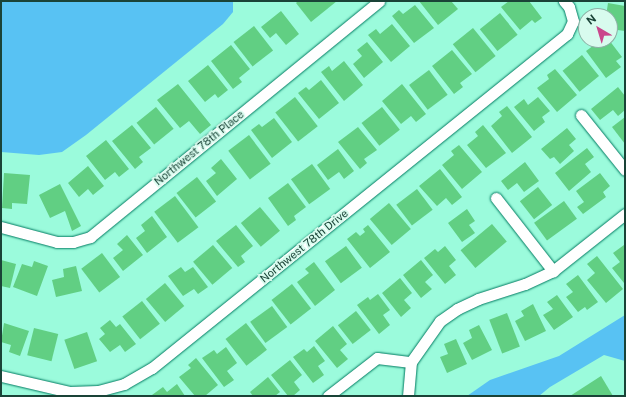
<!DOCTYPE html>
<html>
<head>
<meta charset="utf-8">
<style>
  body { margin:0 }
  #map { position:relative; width:626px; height:397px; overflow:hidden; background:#9bfbdc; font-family:"Public Sans",sans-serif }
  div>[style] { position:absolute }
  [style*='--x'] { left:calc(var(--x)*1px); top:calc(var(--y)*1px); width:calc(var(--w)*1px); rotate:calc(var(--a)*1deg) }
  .water>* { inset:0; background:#58c2f3 }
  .building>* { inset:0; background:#61cf83; transform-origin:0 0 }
  .roads { filter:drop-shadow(0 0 1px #007b61) drop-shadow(0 0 1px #007b61) }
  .minor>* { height:11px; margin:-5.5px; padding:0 5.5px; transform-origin:5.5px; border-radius:5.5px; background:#fff }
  span { translate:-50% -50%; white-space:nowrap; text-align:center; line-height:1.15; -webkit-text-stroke:3.5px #d8fbee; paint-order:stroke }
  .street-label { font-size:11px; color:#1a4337 }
  .frame { position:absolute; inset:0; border:2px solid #1a4337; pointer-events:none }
  .north { position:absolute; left:578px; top:8px; width:40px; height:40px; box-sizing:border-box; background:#d8fbee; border:1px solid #8cb1a5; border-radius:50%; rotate:322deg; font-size:11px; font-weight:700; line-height:16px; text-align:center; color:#1a4337 }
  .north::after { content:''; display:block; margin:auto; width:14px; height:18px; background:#ca468c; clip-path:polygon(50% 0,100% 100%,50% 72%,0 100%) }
</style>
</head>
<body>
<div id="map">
  <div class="water">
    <div style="clip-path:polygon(1px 1px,233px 1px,233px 12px,223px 24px,86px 135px,62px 152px,39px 155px,1px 152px)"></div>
    <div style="clip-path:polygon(625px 315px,625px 361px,604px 355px,550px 387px,539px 396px,467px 396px,490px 380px,559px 356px)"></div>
  </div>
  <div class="building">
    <div style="clip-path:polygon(298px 1px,337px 1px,311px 22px,296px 3px)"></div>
    <div style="clip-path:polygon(419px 1px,451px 1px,458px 9px,438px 25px)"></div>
    <div style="clip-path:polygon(509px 1px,529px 1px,542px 18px,535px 23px,532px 20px,520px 30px,501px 7px)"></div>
    <div style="clip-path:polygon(608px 3px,625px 6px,625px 31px,610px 29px,610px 16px,606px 16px)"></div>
    <div style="clip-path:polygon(415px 5px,434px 28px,414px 43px,392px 16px,399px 10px,403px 14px)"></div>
    <div style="clip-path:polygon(281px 11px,299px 34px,286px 45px,276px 33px,270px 38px,261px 27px)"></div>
    <div style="left:500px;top:13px;width:28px;height:26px;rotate:51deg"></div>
    <div style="clip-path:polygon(392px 24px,410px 46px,391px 62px,368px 35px,376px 29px,380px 34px)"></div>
    <div style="left:254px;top:26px;width:31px;height:26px;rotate:52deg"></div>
    <div style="left:473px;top:28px;width:36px;height:26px;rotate:51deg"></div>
    <div style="clip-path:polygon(601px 40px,609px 40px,622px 57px,616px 61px,621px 67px,606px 78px,586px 51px)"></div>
    <div style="clip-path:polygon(367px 42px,383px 62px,364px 78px,353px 64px,362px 56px,357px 50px)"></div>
    <div style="clip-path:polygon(231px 45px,250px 69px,239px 78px,242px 82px,233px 89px,211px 61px)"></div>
    <div style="clip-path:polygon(452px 50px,472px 74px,460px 83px,463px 87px,454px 94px,432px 66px)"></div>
    <div style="left:582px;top:55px;width:27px;height:25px;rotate:51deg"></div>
    <div style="clip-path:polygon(344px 61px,363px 85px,344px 101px,321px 72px,329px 66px,332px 71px)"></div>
    <div style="clip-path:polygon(208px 65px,228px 90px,218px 98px,215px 94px,205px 102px,188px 81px)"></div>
    <div style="clip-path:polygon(555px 69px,577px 95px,557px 112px,537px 88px,549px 79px,547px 75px)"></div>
    <div style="left:429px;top:70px;width:31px;height:25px;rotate:53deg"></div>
    <div style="clip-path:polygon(321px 80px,339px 103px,319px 119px,298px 93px,306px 87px,309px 90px)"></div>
    <div style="clip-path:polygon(178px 84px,211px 125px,200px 134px,189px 121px,180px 128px,157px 100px)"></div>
    <div style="clip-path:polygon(402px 84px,426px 114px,416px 122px,411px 116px,401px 124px,382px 101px)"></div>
    <div style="clip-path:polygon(618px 87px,625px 96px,625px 110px,618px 116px,613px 110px,600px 120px,591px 109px)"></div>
    <div style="left:295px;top:97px;width:37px;height:25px;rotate:52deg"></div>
    <div style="clip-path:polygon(538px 97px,550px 111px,542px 117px,545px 122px,534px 131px,514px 107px,524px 99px,528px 105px)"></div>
    <div style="clip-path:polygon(507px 106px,532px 137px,512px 153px,491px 126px,502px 116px,499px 112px)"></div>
    <div style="left:156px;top:107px;width:28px;height:25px;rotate:51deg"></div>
    <div style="left:382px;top:107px;width:29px;height:26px;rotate:52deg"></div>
    <div style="clip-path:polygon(625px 117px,625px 144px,612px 127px)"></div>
    <div style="clip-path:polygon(274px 118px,292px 142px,272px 158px,251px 130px,259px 124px,262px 127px)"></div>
    <div style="clip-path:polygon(132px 125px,151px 148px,139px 157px,143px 162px,135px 169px,112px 141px)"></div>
    <div style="clip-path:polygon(483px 125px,506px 153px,486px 168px,467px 145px,478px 136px,475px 132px)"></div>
    <div style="clip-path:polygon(358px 127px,377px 150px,364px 159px,367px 163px,360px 169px,338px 142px)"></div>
    <div style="clip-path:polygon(567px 128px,576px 139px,569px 145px,574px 151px,560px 164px,554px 157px,550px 159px,541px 149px)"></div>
    <div style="left:249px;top:135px;width:36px;height:26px;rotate:53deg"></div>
    <div style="clip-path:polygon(106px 140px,129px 169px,119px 177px,115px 172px,105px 180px,86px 156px)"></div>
    <div style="clip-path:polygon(459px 145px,482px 172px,462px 189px,442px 165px,454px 155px,451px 151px)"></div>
    <div style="clip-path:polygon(587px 148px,594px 157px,585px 164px,591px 172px,569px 191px,555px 173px)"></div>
    <div style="clip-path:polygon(338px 149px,354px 171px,344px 179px,339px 172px,328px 180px,317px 165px)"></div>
    <div style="clip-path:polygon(221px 159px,237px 179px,217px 196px,206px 181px,216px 173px,211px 168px)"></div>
    <div style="clip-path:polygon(525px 162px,539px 181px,524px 192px,517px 183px,508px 190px,501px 181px)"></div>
    <div style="left:312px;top:164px;width:31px;height:26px;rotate:54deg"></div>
    <div style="clip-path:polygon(88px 166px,104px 186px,93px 195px,88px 189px,79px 197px,68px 183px)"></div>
    <div style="clip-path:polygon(440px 169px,462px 197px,452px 205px,446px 198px,437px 206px,419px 186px)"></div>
    <div style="clip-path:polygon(4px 173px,30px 175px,27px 204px,12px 203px,12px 209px,2px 208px)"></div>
    <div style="clip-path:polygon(600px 173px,610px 186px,603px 192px,606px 197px,583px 214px,577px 207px,584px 202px,576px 191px)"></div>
    <div style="left:197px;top:177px;width:31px;height:26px;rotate:52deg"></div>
    <div style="clip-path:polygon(288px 183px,306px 207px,294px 216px,296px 220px,288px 226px,268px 198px)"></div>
    <div style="clip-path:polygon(60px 184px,81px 226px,72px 231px,65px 211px,50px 218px,39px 195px)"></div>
    <div style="left:538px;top:187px;width:23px;height:23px;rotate:52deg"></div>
    <div style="left:417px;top:189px;width:26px;height:26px;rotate:53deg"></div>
    <div style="left:175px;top:196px;width:39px;height:26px;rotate:53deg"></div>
    <div style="left:564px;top:201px;width:22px;height:37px;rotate:54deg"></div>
    <div style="left:389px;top:203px;width:34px;height:25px;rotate:50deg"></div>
    <div style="left:260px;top:207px;width:31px;height:25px;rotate:50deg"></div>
    <div style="clip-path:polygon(467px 209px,475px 221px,469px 225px,475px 233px,462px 242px,448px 223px)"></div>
    <div style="clip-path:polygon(152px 216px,167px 237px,147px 253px,136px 238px,145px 231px,141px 225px)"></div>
    <div style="left:492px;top:224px;width:23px;height:41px;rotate:50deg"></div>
    <div style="clip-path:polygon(236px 225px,253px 246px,241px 256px,245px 262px,238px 267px,216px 241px)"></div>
    <div style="clip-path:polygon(368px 225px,390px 252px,370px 268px,347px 239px,356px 232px,360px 236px,365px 232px,363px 229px)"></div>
    <div style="clip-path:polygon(127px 235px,143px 255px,123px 271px,113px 258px,123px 250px,117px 244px)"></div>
    <div style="left:213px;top:245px;width:30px;height:26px;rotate:50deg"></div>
    <div style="clip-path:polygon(624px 245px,625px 246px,624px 283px,612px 268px,620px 262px,613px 253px)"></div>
    <div style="left:346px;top:246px;width:27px;height:26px;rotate:54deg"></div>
    <div style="clip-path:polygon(445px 246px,456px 260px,449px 266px,456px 275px,445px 284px,424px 258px,435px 249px,438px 252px)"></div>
    <div style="left:102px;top:253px;width:30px;height:26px;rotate:53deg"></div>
    <div style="clip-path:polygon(597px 256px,623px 289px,606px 303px,587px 280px,595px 273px,587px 264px)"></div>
    <div style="clip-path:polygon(1px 260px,16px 264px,10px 288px,1px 286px)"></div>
    <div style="clip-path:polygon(421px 260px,433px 275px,425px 282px,432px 289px,421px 298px,403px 275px)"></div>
    <div style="clip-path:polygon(34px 261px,48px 266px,37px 296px,13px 287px,22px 264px,32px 267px)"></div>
    <div style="clip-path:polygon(314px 262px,335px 290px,315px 306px,297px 282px,309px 273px,305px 269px)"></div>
    <div style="clip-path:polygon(76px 266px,82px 291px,56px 297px,52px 280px,64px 277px,63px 269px)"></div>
    <div style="clip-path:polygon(181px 267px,185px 272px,193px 267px,208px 287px,198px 294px,194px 289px,183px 296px,168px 276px)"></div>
    <div style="clip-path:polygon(578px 275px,598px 302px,587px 310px,585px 307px,578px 312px,566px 297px,573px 292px,566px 284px)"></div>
    <div style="clip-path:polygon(400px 278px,412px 293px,404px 300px,411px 308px,401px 317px,382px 293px)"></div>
    <div style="left:165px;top:283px;width:30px;height:25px;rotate:50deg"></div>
    <div style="left:292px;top:284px;width:31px;height:26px;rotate:52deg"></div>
    <div style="clip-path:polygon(378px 294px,390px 310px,383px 315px,390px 325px,379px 334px,357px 305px,368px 297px,370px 300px)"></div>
    <div style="clip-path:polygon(557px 295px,573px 317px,554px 330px,543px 315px,553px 309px,547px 302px)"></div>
    <div style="left:142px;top:301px;width:29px;height:25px;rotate:52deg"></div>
    <div style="clip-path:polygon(533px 304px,546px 331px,525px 341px,515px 321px,524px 316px,521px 311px)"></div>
    <div style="left:272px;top:306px;width:26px;height:27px;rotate:54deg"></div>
    <div style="left:356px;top:311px;width:24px;height:23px;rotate:52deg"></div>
    <div style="left:507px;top:313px;width:36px;height:19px;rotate:69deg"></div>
    <div style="clip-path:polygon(110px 320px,116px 327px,120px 324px,136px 344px,125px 352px,120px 345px,110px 352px,99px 339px,105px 334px,100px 328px)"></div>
    <div style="clip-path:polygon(4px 323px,29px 331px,20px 356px,9px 352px,11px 345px,1px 342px)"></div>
    <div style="left:246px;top:323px;width:34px;height:26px;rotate:52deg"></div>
    <div style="clip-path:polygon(479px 325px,492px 350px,472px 360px,463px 343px,472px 338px,469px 330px)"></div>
    <div style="clip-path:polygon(333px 326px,347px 344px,340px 350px,348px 359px,337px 368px,315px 341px)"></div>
    <div style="left:34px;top:328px;width:25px;height:28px;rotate:14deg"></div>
    <div style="left:87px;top:332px;width:31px;height:24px;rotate:71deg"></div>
    <div style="clip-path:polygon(456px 339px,467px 364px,447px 373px,440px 357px,448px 354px,444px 344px)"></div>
    <div style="clip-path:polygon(314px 346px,325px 361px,318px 366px,324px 375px,313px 383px,293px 357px,304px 349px,307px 352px)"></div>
    <div style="clip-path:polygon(226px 347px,237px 363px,227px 371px,234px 380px,224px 387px,202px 358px,214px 350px,217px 354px)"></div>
    <div style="clip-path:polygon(196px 358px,218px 385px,205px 396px,195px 396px,179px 377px,191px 368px,188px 365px)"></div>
    <div style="clip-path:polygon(290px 360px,302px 375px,294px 382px,300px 390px,293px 396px,288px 396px,271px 375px)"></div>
    <div style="clip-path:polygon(601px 376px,613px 396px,570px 396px)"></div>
    <div style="clip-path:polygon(268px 377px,280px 392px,275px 396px,253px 396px,250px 392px)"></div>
    <div style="clip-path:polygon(177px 384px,185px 396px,152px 395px,163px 387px,167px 392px)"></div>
  </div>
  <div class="roads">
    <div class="minor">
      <div style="--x:581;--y:115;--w:70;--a:51.3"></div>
      <div style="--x:496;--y:198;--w:93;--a:52"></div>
      <div style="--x:1;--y:227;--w:58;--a:15"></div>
      <div style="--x:57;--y:242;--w:16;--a:0"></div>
      <div style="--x:73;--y:242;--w:18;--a:-16"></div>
      <div style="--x:90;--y:237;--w:373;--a:-39.2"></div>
      <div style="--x:1;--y:376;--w:71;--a:13.1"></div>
      <div style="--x:70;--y:392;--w:28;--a:-2"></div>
      <div style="--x:98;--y:391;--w:27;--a:-15"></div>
      <div style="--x:124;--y:384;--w:32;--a:-30"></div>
      <div style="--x:152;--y:368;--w:533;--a:-38.83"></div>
      <div style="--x:567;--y:34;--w:14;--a:-65"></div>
      <div style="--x:573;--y:21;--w:15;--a:-106"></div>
      <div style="--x:569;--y:7;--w:8;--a:-130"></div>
      <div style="--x:328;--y:396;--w:62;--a:-37.8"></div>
      <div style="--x:377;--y:358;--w:34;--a:7"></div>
      <div style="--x:408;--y:396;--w:34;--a:-85"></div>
      <div style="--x:411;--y:362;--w:50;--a:-54.7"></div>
      <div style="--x:440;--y:321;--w:21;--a:-35"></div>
      <div style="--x:457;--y:309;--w:23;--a:-25"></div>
      <div style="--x:478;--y:299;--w:49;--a:-17.7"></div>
      <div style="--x:525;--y:284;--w:31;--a:-25"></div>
      <div style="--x:553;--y:271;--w:92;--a:-38.4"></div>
    </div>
  </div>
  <div class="street-label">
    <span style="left:199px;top:148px;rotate:-39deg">Northwest 78th Place</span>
    <span style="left:304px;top:246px;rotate:-39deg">Northwest 78th Drive</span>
  </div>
  <div class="frame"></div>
  <div class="north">N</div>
</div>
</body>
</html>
